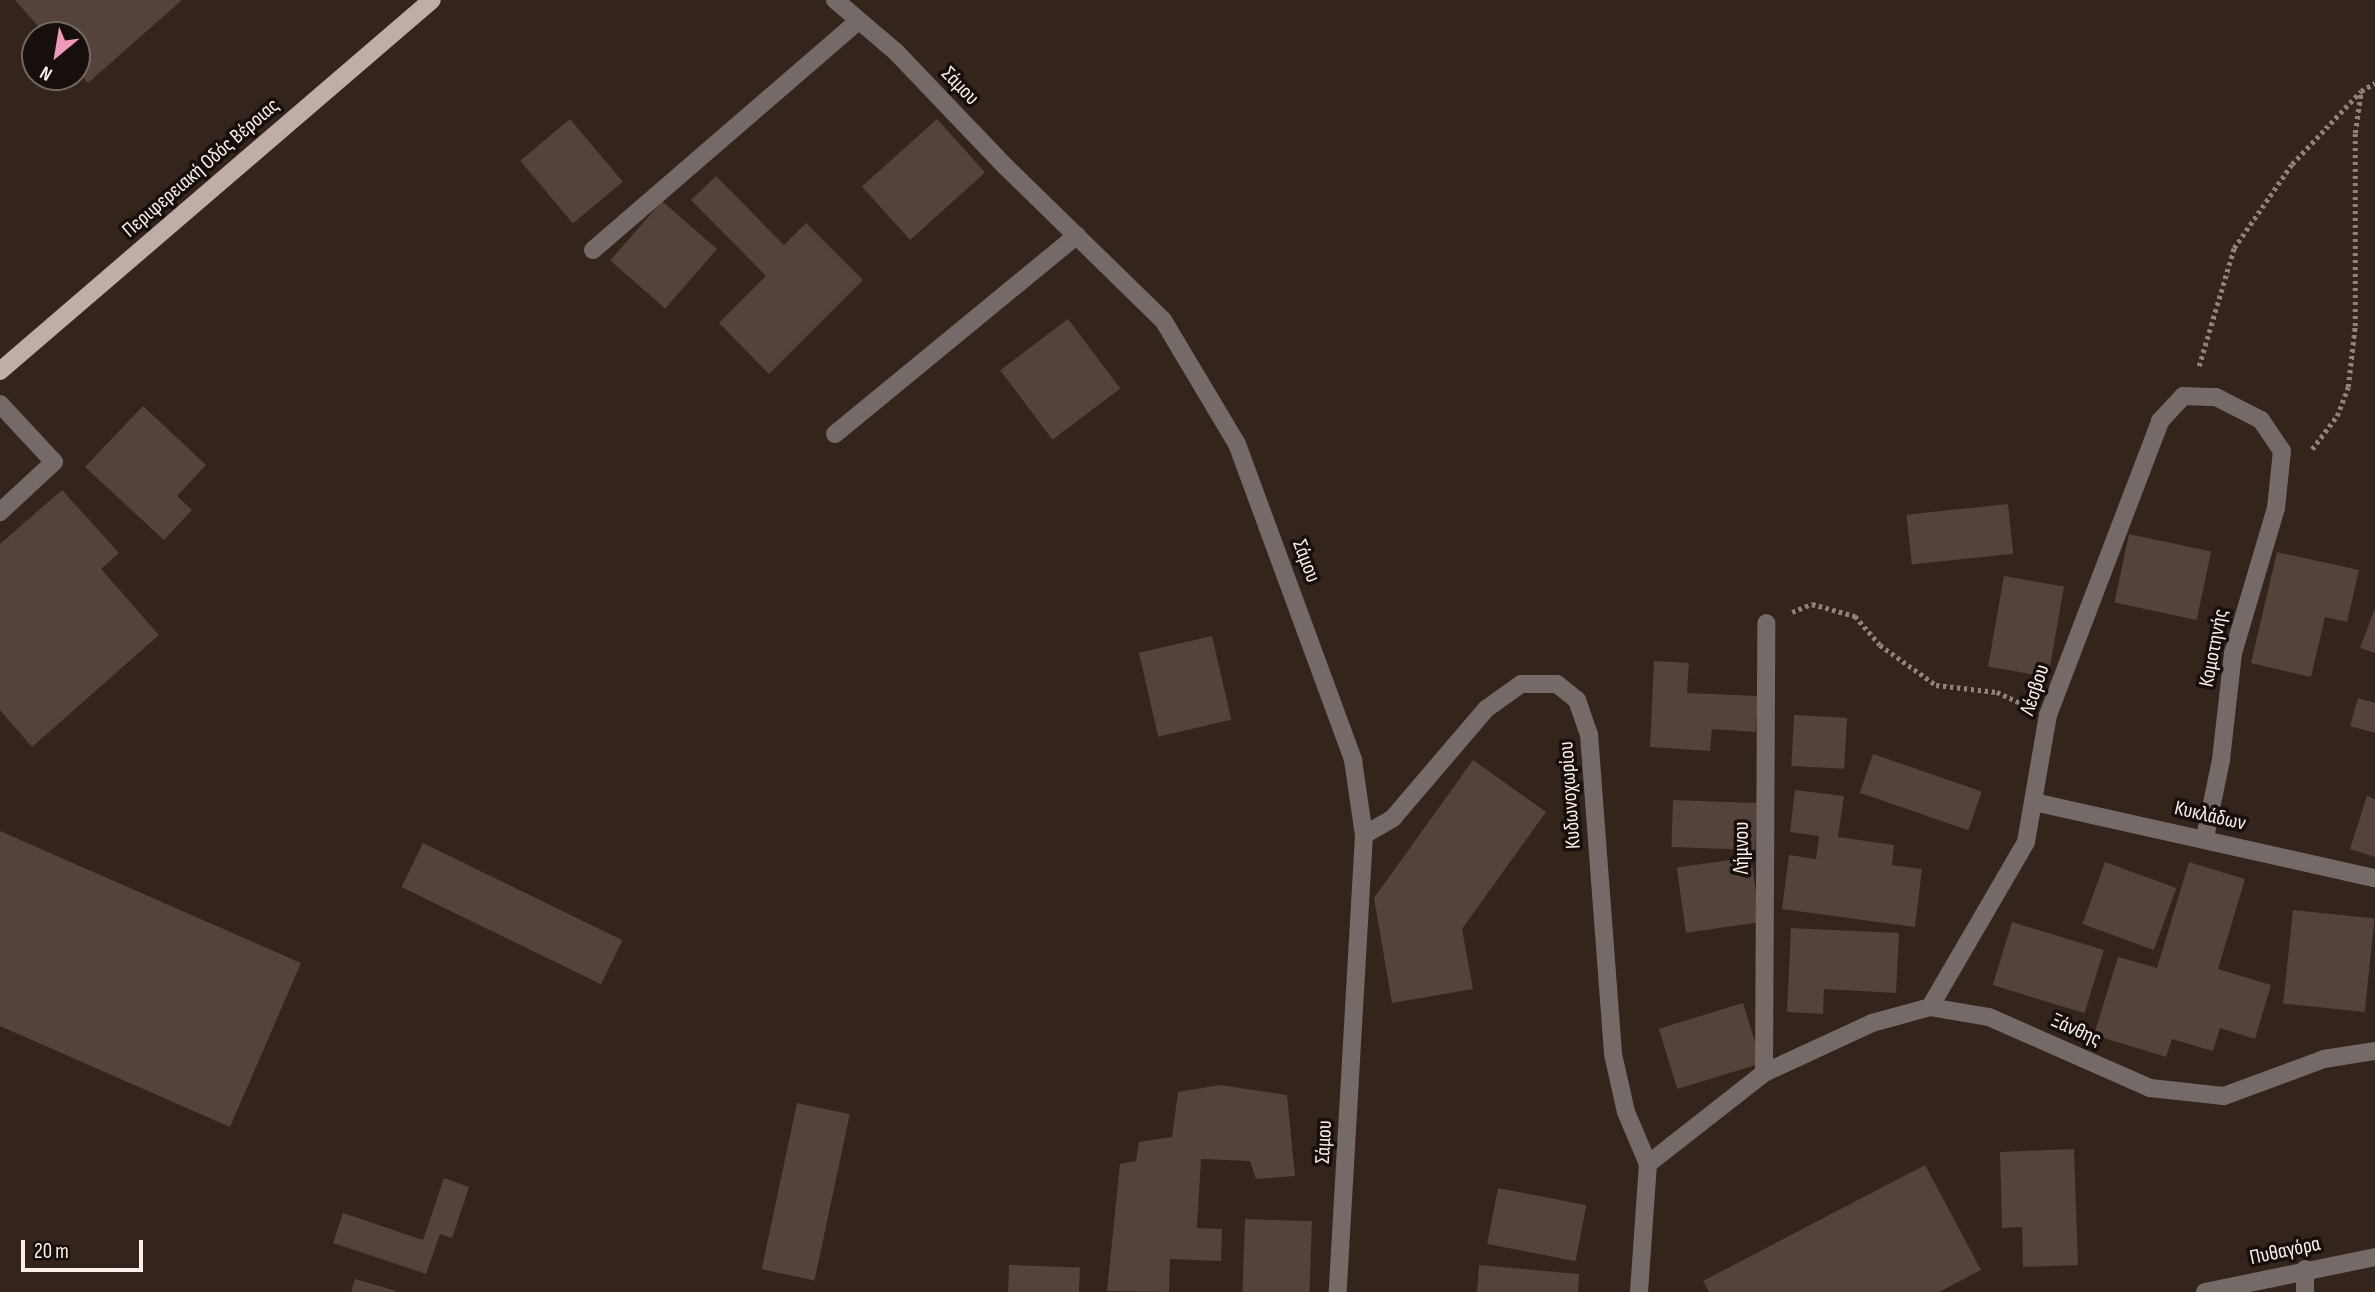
<!DOCTYPE html>
<html>
<head>
<meta charset="utf-8">
<style>
  body { margin:0 }
  #map { position:relative; width:2375px; height:1292px; overflow:hidden; background:#33241c; font-family:"Sofia Sans Condensed",sans-serif }
  div>[style] { position:absolute }
  [style*='--x'] { left:calc(var(--x)*1px); top:calc(var(--y)*1px); width:calc(var(--w)*1px); rotate:calc(var(--a)*1deg) }
  .building>* { inset:0; background:#53433a; transform-origin:0 0 }
  .path>* { height:4.5px; margin-top:-2.25px; transform-origin:0; background:repeating-linear-gradient(90deg,#90837c 0 3.5px,transparent 0 7px) }
  .lane>* { height:18px; margin:-9px; padding:0 9px; transform-origin:9px; border-radius:9px; background:#746a68 }
  .street>* { height:18px; margin:-9px; padding:0 9px; transform-origin:9px; border-radius:9px; background:#746a68 }
  .primary>* { height:18px; margin:-9px; padding:0 9px; transform-origin:9px; border-radius:9px; background:#c0ada8 }
  span { translate:-50% -50%; white-space:nowrap; text-align:center; line-height:1.15; -webkit-text-stroke:7px #160f0c; paint-order:stroke }
  .street-label { font-size:21px; color:#fbf0eb }
  .north { position:absolute; left:21px; top:21px; width:70px; height:70px; box-sizing:border-box; background:#160f0c; border:2px solid #726965; border-radius:50%; rotate:210deg; font-size:19px; font-weight:700; line-height:28px; text-align:center; color:#fbf0eb }
  .north::after { content:''; display:block; margin:auto; width:24px; height:32px; background:#ef9ab8; clip-path:polygon(50% 0,100% 100%,50% 72%,0 100%) }
  .scale { position:absolute; left:21px; top:1240px; width:122px; height:32px; box-sizing:border-box; border:4px solid #fbf0eb; border-top:0; padding-left:9px; font-size:21px; line-height:24px; white-space:nowrap; color:#fbf0eb; -webkit-text-stroke:5px #160f0c; paint-order:stroke }
</style>
</head>
<body>
<div id="map">
  <div class="building">
    <div style="clip-path:polygon(15px 0,182px 0,88px 83px,77px 70px,77px 35px,46px 35px)"></div>
    <div style="left:570px;top:119px;width:82px;height:65px;rotate:50deg"></div>
    <div style="left:937px;top:119px;width:72px;height:101px;rotate:48deg"></div>
    <div style="clip-path:polygon(716px 176px,784px 245px,806px 223px,863px 280px,769px 374px,719px 323px,766px 276px,691px 200px)"></div>
    <div style="left:662px;top:201px;width:73px;height:79px;rotate:41deg"></div>
    <div style="left:1068px;top:319px;width:87px;height:85px;rotate:53deg"></div>
    <div style="clip-path:polygon(143px 406px,206px 465px,177px 496px,192px 510px,164px 540px,85px 467px)"></div>
    <div style="clip-path:polygon(62px 490px,119px 553px,101px 569px,159px 635px,32px 747px,0 710px,0 544px)"></div>
    <div style="left:2008px;top:504px;width:50px;height:102px;rotate:84deg"></div>
    <div style="left:2129px;top:534px;width:84px;height:70px;rotate:12deg"></div>
    <div style="clip-path:polygon(2277px 552px,2359px 570px,2347px 622px,2325px 617px,2311px 677px,2251px 663px)"></div>
    <div style="left:2004px;top:576px;width:61px;height:92px;rotate:10deg"></div>
    <div style="clip-path:polygon(2375px 608px,2375px 653px,2360px 648px)"></div>
    <div style="left:1212px;top:636px;width:86px;height:75px;rotate:77deg"></div>
    <div style="clip-path:polygon(1654px 661px,1689px 663px,1687px 693px,1758px 696px,1756px 732px,1712px 729px,1710px 751px,1650px 747px)"></div>
    <div style="clip-path:polygon(2358px 698px,2375px 703px,2375px 733px,2350px 726px)"></div>
    <div style="left:1794px;top:715px;width:53px;height:51px;rotate:3deg"></div>
    <div style="left:1873px;top:754px;width:115px;height:41px;rotate:19deg"></div>
    <div style="clip-path:polygon(1473px 760px,1546px 812px,1462px 929px,1473px 989px,1392px 1003px,1374px 898px)"></div>
    <div style="clip-path:polygon(1795px 790px,1844px 796px,1838px 837px,1894px 845px,1892px 865px,1922px 869px,1915px 927px,1782px 909px,1789px 855px,1816px 859px,1819px 836px,1790px 832px)"></div>
    <div style="clip-path:polygon(2367px 796px,2375px 799px,2375px 857px,2350px 849px)"></div>
    <div style="left:1673px;top:800px;width:84px;height:47px;rotate:2deg"></div>
    <div style="clip-path:polygon(0 831px,301px 963px,230px 1127px,0 1026px)"></div>
    <div style="left:423px;top:843px;width:222px;height:49px;rotate:26deg"></div>
    <div style="left:1751px;top:857px;width:66px;height:75px;rotate:82deg"></div>
    <div style="left:2105px;top:862px;width:76px;height:66px;rotate:20deg"></div>
    <div style="clip-path:polygon(2189px 862px,2245px 879px,2218px 969px,2271px 985px,2255px 1039px,2220px 1028px,2213px 1051px,2172px 1039px,2166px 1057px,2094px 1035px,2118px 957px,2157px 968px)"></div>
    <div style="left:2293px;top:910px;width:82px;height:94px;rotate:6deg"></div>
    <div style="left:2012px;top:922px;width:96px;height:66px;rotate:17deg"></div>
    <div style="clip-path:polygon(1791px 928px,1899px 933px,1896px 993px,1824px 989px,1823px 1014px,1787px 1012px)"></div>
    <div style="left:1743px;top:1003px;width:63px;height:88px;rotate:73deg"></div>
    <div style="clip-path:polygon(1220px 1085px,1287px 1095px,1295px 1176px,1256px 1179px,1250px 1161px,1201px 1159px,1197px 1228px,1222px 1229px,1221px 1261px,1170px 1259px,1169px 1292px,1107px 1291px,1120px 1164px,1136px 1161px,1139px 1142px,1172px 1137px,1178px 1092px)"></div>
    <div style="left:797px;top:1103px;width:54px;height:170px;rotate:12deg"></div>
    <div style="clip-path:polygon(2074px 1149px,2078px 1265px,2023px 1267px,2022px 1227px,2002px 1228px,2000px 1152px)"></div>
    <div style="clip-path:polygon(1925px 1165px,1981px 1270px,1939px 1292px,1709px 1292px,1703px 1281px)"></div>
    <div style="clip-path:polygon(444px 1178px,469px 1187px,452px 1238px,440px 1234px,426px 1274px,333px 1243px,343px 1213px,423px 1240px)"></div>
    <div style="left:1498px;top:1188px;width:90px;height:57px;rotate:11deg"></div>
    <div style="left:1245px;top:1219px;width:67px;height:73px;rotate:2deg"></div>
    <div style="left:1009px;top:1265px;width:71px;height:27px;rotate:2deg"></div>
    <div style="clip-path:polygon(1479px 1265px,1579px 1274px,1578px 1292px,1477px 1292px)"></div>
    <div style="clip-path:polygon(355px 1279px,396px 1291px,395px 1292px,351px 1292px)"></div>
  </div>
  <div class="path">
    <div style="--x:2199;--y:366;--w:123;--a:-73.5"></div>
    <div style="--x:2234;--y:248;--w:102;--a:-55.4"></div>
    <div style="--x:2292;--y:164;--w:100;--a:-46.6"></div>
    <div style="--x:2361;--y:91;--w:16;--a:-30"></div>
    <div style="--x:2312;--y:449;--w:41;--a:-52.9"></div>
    <div style="--x:2337;--y:416;--w:31;--a:-69"></div>
    <div style="--x:2348;--y:387;--w:61;--a:-83.5"></div>
    <div style="--x:2355;--y:326;--w:193;--a:-90"></div>
    <div style="--x:2355;--y:133;--w:42;--a:-81.9"></div>
    <div style="--x:1792;--y:612;--w:22;--a:-22"></div>
    <div style="--x:1812;--y:604;--w:45;--a:15.6"></div>
    <div style="--x:1855;--y:616;--w:38;--a:49"></div>
    <div style="--x:1880;--y:645;--w:69;--a:35.5"></div>
    <div style="--x:1936;--y:685;--w:61;--a:6.5"></div>
    <div style="--x:1997;--y:692;--w:26;--a:25"></div>
  </div>
  <div class="lane">
    <div style="--x:0;--y:404;--w:79;--a:47"></div>
    <div style="--x:54;--y:462;--w:74;--a:137.2"></div>
  </div>
  <div class="street">
    <div style="--x:835;--y:0;--w:80;--a:40.4"></div>
    <div style="--x:896;--y:52;--w:159;--a:46.3"></div>
    <div style="--x:1006;--y:167;--w:219;--a:44.3"></div>
    <div style="--x:1163;--y:320;--w:144;--a:59.2"></div>
    <div style="--x:1237;--y:444;--w:337;--a:69.8"></div>
    <div style="--x:1353;--y:760;--w:76;--a:81.7"></div>
    <div style="--x:1364;--y:835;--w:458;--a:93.3"></div>
    <div style="--x:593;--y:250;--w:350;--a:-40.8"></div>
    <div style="--x:835;--y:434;--w:313;--a:-39.4"></div>
    <div style="--x:2034;--y:802;--w:349;--a:12.6"></div>
    <div style="--x:1364;--y:835;--w:34;--a:-30"></div>
    <div style="--x:1393;--y:818;--w:143;--a:-49.5"></div>
    <div style="--x:1486;--y:709;--w:43;--a:-35.5"></div>
    <div style="--x:1521;--y:684;--w:36;--a:0"></div>
    <div style="--x:1557;--y:684;--w:26;--a:39"></div>
    <div style="--x:1577;--y:700;--w:36;--a:71"></div>
    <div style="--x:1589;--y:734;--w:321;--a:85.7"></div>
    <div style="--x:1613;--y:1054;--w:59;--a:77.4"></div>
    <div style="--x:1626;--y:1112;--w:56;--a:67.1"></div>
    <div style="--x:1930;--y:1007;--w:191;--a:-59.8"></div>
    <div style="--x:2026;--y:842;--w:129;--a:-80.2"></div>
    <div style="--x:2048;--y:715;--w:315;--a:-69.1"></div>
    <div style="--x:2160;--y:421;--w:34;--a:-47"></div>
    <div style="--x:2183;--y:396;--w:33;--a:2"></div>
    <div style="--x:2216;--y:397;--w:51;--a:27.1"></div>
    <div style="--x:2261;--y:420;--w:37;--a:56"></div>
    <div style="--x:2282;--y:451;--w:57;--a:96"></div>
    <div style="--x:2276;--y:508;--w:151;--a:106.5"></div>
    <div style="--x:2233;--y:653;--w:108;--a:96.4"></div>
    <div style="--x:2221;--y:760;--w:79;--a:101.7"></div>
    <div style="--x:1764;--y:1073;--w:450;--a:-89.7"></div>
    <div style="--x:2305;--y:1269;--w:23;--a:90"></div>
    <div style="--x:1639;--y:1292;--w:128;--a:-86"></div>
    <div style="--x:1648;--y:1164;--w:147;--a:-38.1"></div>
    <div style="--x:1764;--y:1073;--w:119;--a:-24.8"></div>
    <div style="--x:1872;--y:1023;--w:60;--a:-15.4"></div>
    <div style="--x:1930;--y:1007;--w:60;--a:9.6"></div>
    <div style="--x:1989;--y:1017;--w:176;--a:23.8"></div>
    <div style="--x:2150;--y:1088;--w:74;--a:6.2"></div>
    <div style="--x:2224;--y:1096;--w:107;--a:-20.3"></div>
    <div style="--x:2324;--y:1059;--w:52;--a:-8.9"></div>
    <div style="--x:2205;--y:1292;--w:174;--a:-11.6"></div>
  </div>
  <div class="primary">
    <div style="--x:0;--y:371;--w:569;--a:-40.66"></div>
  </div>
  <div class="street-label">
    <span style="left:960px;top:86px;rotate:46deg">Σάμου</span>
    <span style="left:201px;top:168px;rotate:-41deg">Περιφερειακή Οδός Βέροιας</span>
    <span style="left:1306px;top:561px;rotate:69deg">Σάμου</span>
    <span style="left:2214px;top:648px;rotate:-79deg">Κομοτηνής</span>
    <span style="left:2035px;top:690px;rotate:-72deg">Λέσβου</span>
    <span style="left:1570px;top:795px;rotate:-94deg">Κυδωνοχωρίου</span>
    <span style="left:2210px;top:816px;rotate:13deg">Κυκλάδων</span>
    <span style="left:1742px;top:848px;rotate:-90deg">Λήμνου</span>
    <span style="left:2076px;top:1030px;rotate:24deg">Ξάνθης</span>
    <span style="left:1324px;top:1142px;rotate:-87deg">Σάμου</span>
    <span style="left:2285px;top:1251px;rotate:-12deg">Πυθαγόρα</span>
  </div>
  <div class="north">N</div>
  <div class="scale">20 m</div>
</div>
</body>
</html>
